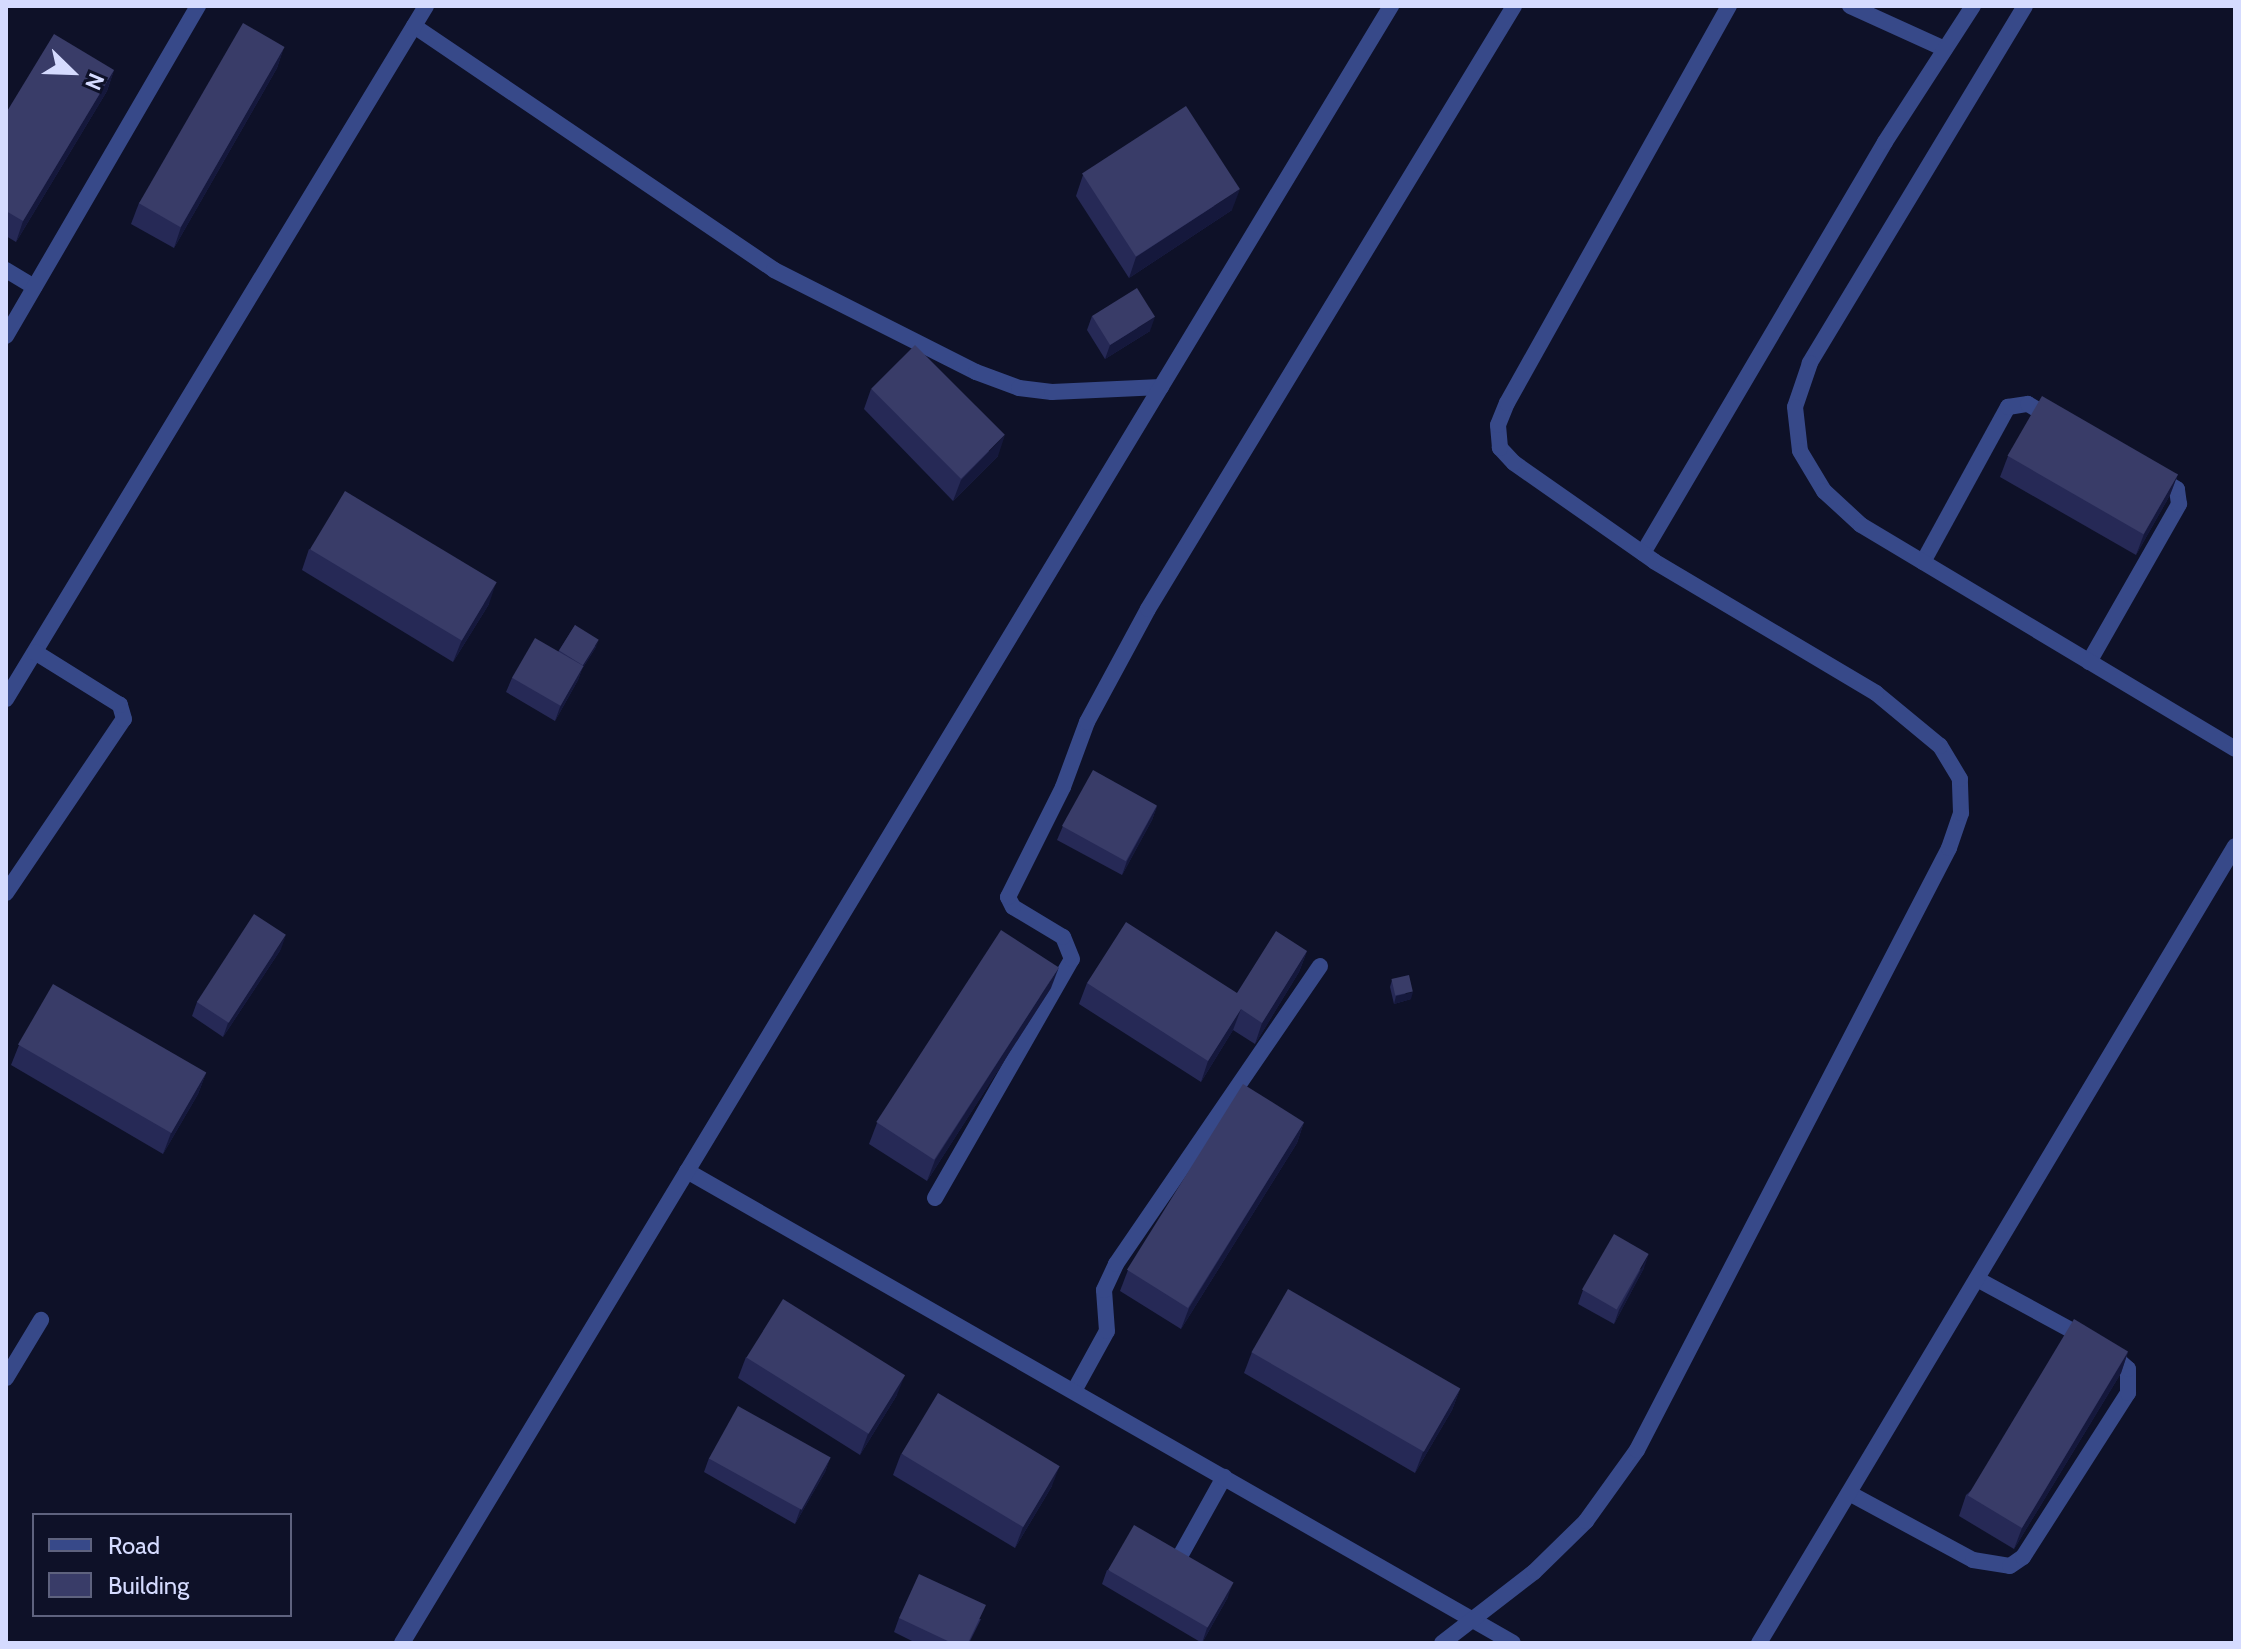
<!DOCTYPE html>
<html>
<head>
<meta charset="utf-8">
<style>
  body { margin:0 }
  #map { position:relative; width:2241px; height:1649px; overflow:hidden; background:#0e1128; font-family:Cabin,sans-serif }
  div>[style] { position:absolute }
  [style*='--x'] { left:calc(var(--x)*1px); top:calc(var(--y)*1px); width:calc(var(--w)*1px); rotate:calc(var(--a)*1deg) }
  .service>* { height:16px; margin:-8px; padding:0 8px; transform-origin:8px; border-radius:8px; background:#374989 }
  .minor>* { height:16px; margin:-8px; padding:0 8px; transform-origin:8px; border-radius:8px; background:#374989 }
  .wall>* { inset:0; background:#262956 }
  .shaded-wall>* { inset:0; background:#15183c }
  .building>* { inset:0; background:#393c68; transform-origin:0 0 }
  span { translate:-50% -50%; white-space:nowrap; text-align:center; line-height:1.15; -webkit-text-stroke:6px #0e1128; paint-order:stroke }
  .frame { position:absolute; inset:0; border:8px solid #d5dbff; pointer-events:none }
  .legend { position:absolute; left:32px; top:1513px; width:260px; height:104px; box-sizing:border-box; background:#0e1128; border:2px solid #5e627e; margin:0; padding:10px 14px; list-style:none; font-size:24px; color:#d5dbff }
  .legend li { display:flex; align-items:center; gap:16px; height:40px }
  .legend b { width:40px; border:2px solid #5e627e }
  .north { position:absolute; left:32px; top:32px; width:80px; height:80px; -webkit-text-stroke:6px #0e1128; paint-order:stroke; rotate:113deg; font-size:22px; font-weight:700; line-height:32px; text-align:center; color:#d5dbff }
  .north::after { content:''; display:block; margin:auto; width:28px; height:36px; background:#d5dbff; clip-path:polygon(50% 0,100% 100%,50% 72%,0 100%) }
</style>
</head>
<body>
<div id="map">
  <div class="service">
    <div style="--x:414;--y:26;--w:435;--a:34.1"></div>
    <div style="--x:774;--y:270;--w:226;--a:26.8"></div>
    <div style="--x:976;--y:372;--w:46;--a:20.4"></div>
    <div style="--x:1019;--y:388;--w:33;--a:7"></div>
    <div style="--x:1052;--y:392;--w:109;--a:-2.6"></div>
    <div style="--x:6;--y:270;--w:33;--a:31"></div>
    <div style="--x:6;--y:336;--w:382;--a:-59.8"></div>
    <div style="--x:1923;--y:562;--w:177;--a:-61.3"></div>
    <div style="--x:2008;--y:407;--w:20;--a:-9"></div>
    <div style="--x:2028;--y:404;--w:29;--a:31"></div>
    <div style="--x:2089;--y:662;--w:182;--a:-60.3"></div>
    <div style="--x:2179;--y:504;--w:15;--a:-98"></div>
    <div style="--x:2177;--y:489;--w:23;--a:-149"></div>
    <div style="--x:935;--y:1198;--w:275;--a:-60.2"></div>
    <div style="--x:1072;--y:959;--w:24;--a:-112"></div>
    <div style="--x:1063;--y:937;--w:58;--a:-149"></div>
    <div style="--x:1013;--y:907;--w:11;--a:-117"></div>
    <div style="--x:1008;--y:897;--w:123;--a:-63.4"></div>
    <div style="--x:1063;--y:787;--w:69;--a:-69.7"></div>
    <div style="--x:1087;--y:722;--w:128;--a:-61.6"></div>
    <div style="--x:1148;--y:609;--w:705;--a:-58.74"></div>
    <div style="--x:1977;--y:1279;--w:122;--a:28.5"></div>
    <div style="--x:1074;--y:1391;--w:68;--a:-61.2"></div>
    <div style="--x:1107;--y:1331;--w:41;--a:-94.2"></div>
    <div style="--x:1104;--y:1290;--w:29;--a:-65"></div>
    <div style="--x:1116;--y:1264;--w:361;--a:-55.6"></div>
    <div style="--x:1849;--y:1493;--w:141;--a:28.4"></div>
    <div style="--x:1973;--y:1560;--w:37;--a:9"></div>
    <div style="--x:2010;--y:1566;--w:16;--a:-35"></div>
    <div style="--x:2023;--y:1557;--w:195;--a:-57.4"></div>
    <div style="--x:2128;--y:1393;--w:24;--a:-90"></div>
    <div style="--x:2128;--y:1369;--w:27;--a:-138"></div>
    <div style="--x:1179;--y:1558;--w:93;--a:-60.9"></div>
  </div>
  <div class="minor">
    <div style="--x:1850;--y:6;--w:104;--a:24.4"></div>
    <div style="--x:2025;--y:6;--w:417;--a:121.1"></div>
    <div style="--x:1810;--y:363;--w:46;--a:108.8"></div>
    <div style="--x:1795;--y:407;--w:44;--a:83.5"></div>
    <div style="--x:1800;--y:451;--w:47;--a:59"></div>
    <div style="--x:1824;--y:491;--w:50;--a:42.6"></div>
    <div style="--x:1861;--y:525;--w:436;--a:30.9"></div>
    <div style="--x:1643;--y:553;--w:477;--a:-59.5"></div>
    <div style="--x:1885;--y:142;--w:162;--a:-57.1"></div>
    <div style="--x:6;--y:699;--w:810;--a:-58.78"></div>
    <div style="--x:6;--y:893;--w:210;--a:-55.9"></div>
    <div style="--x:124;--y:719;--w:15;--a:-106"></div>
    <div style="--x:120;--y:705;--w:100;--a:-148.1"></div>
    <div style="--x:687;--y:1171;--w:951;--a:29.74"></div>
    <div style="--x:6;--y:1378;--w:68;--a:-58.9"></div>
    <div style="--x:402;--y:1643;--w:1913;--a:-58.86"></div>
    <div style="--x:1442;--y:1643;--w:116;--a:-37.7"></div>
    <div style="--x:1534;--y:1572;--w:73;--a:-44.4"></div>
    <div style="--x:1586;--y:1521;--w:87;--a:-54.3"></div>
    <div style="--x:1637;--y:1450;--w:678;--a:-62.6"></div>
    <div style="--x:1949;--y:848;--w:37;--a:-71"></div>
    <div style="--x:1961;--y:813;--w:34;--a:-92"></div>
    <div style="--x:1960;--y:779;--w:39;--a:-121"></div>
    <div style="--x:1940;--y:746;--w:83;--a:-140.4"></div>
    <div style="--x:1876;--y:693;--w:258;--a:-149.3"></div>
    <div style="--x:1654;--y:561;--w:171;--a:-145"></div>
    <div style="--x:1514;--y:463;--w:21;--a:-133"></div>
    <div style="--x:1500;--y:448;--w:23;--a:-95"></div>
    <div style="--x:1498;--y:425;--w:24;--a:-68"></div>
    <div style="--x:1507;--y:403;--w:455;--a:-60.8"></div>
    <div style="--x:1759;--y:1643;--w:928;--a:-59.15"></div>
  </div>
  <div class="wall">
    <div style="clip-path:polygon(284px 47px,277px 68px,174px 248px,131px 224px,139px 203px)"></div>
    <div style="clip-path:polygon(114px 70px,107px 91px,16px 242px,6px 236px,6px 113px)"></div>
    <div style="clip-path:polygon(1083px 175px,1232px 210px,1129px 278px,1076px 196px)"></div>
    <div style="clip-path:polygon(1092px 316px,1150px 331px,1105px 359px,1087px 330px)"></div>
    <div style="clip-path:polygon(871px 389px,998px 456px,953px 501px,864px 409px)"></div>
    <div style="clip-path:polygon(2008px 456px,2178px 474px,2170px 495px,2136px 555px,2000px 477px)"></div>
    <div style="clip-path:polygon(309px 549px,489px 604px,453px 662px,302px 570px)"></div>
    <div style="clip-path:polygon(575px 625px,596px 647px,582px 669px,578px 680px,555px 721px,506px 692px,512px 678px,558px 652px)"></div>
    <div style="clip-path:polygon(1157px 806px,1152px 820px,1122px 875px,1057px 840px,1063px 826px)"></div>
    <div style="clip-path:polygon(281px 949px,223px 1037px,192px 1016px,197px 1002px)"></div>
    <div style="clip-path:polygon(1307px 951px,1299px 972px,1255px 1044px,1233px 1030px,1201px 1082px,1079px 1004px,1087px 983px,1237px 993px)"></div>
    <div style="clip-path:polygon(1392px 980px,1411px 999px,1394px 1004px,1390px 987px)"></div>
    <div style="clip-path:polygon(1051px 988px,927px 1181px,869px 1144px,877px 1123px)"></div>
    <div style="clip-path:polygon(19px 1045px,206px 1073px,198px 1094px,163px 1154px,11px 1065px)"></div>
    <div style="clip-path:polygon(1304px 1122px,1297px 1143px,1181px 1329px,1120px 1291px,1128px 1270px)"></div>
    <div style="clip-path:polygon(1644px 1268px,1614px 1324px,1578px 1304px,1583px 1290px)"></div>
    <div style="clip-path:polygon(1252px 1352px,1460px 1389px,1452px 1410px,1415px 1473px,1244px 1373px)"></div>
    <div style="clip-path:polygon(2128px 1352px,2121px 1373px,2014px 1549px,1959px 1516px,1966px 1495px)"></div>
    <div style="clip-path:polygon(746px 1357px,897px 1395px,860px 1455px,738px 1378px)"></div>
    <div style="clip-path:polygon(901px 1454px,1052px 1486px,1015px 1548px,893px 1475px)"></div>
    <div style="clip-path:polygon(709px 1458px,830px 1458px,825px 1472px,795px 1524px,704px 1472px)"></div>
    <div style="clip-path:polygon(1107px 1570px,1228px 1597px,1202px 1643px,1102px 1584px)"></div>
    <div style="clip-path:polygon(899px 1618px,981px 1619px,969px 1643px,916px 1643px,894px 1632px)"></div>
  </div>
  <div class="shaded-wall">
    <div style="clip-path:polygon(284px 47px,277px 68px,174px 248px,181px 227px)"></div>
    <div style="clip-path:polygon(114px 70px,107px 91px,16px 242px,23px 221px)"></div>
    <div style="clip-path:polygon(1240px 189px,1232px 210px,1129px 278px,1136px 257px)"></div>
    <div style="clip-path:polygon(1155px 317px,1150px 331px,1105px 359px,1110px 345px)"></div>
    <div style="clip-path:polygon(1005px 435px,998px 456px,953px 501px,961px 480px)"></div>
    <div style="clip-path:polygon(2178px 474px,2170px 495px,2136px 555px,2144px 534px)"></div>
    <div style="clip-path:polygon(496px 583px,489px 604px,453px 662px,461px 642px)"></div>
    <div style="clip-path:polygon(599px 640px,596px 647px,582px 669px,578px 680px,555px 721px,560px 707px,583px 665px)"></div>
    <div style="clip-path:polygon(1157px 806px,1152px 820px,1122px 875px,1127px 861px)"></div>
    <div style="clip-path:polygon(286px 935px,281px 949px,223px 1037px,228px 1023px)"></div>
    <div style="clip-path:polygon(1307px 951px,1299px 972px,1255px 1044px,1262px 1023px)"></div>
    <div style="clip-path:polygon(1059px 967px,1051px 988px,927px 1181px,935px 1160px)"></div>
    <div style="clip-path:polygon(1413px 992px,1411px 999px,1394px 1004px,1396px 996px)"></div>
    <div style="clip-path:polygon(1241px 1009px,1233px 1030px,1201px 1082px,1208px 1061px)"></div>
    <div style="clip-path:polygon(206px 1073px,198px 1094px,163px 1154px,171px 1133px)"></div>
    <div style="clip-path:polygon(1304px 1122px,1297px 1143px,1181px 1329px,1189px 1308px)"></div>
    <div style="clip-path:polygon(1649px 1254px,1644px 1268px,1614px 1324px,1619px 1310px)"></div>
    <div style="clip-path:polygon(2128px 1352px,2121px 1373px,2014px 1549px,2022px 1528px)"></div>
    <div style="clip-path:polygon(905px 1375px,897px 1395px,860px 1455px,868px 1434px)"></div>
    <div style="clip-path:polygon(1460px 1389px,1452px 1410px,1415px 1473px,1423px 1452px)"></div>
    <div style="clip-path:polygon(830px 1458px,825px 1472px,795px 1524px,800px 1510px)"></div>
    <div style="clip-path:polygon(1060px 1465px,1052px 1486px,1015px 1548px,1023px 1527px)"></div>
    <div style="clip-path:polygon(1233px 1583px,1228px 1597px,1202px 1643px,1207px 1628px)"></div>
  </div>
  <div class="building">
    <div style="left:243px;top:23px;width:48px;height:208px;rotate:30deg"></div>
    <div style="clip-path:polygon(54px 34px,114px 70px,23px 221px,6px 211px,6px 113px)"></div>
    <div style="left:1186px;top:106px;width:99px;height:124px;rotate:57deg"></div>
    <div style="left:1137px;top:288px;width:34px;height:53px;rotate:58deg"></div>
    <div style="left:915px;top:345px;width:127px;height:62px;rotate:45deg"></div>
    <div style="left:2042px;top:396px;width:157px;height:69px;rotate:30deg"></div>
    <div style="left:345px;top:491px;width:177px;height:68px;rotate:31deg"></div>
    <div style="left:575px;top:625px;width:28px;height:30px;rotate:32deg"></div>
    <div style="left:535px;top:638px;width:56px;height:46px;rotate:30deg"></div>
    <div style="left:1093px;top:770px;width:73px;height:64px;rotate:29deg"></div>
    <div style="left:254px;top:914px;width:38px;height:105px;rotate:33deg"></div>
    <div style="clip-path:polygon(1126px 922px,1237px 993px,1276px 931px,1307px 951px,1262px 1023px,1241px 1009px,1208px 1061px,1087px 983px)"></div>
    <div style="left:1001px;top:930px;width:69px;height:229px;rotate:33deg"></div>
    <div style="left:1409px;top:975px;width:17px;height:18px;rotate:77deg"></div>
    <div style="left:53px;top:984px;width:177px;height:70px;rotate:30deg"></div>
    <div style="left:1243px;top:1084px;width:72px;height:219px;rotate:32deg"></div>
    <div style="left:1614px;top:1234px;width:40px;height:64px;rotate:30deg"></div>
    <div style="left:1288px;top:1289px;width:199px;height:73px;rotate:30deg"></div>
    <div style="left:783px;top:1299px;width:144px;height:69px;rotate:32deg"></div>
    <div style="left:2074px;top:1319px;width:63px;height:206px;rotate:31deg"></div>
    <div style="left:938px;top:1393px;width:142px;height:71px;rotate:31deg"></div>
    <div style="left:738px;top:1406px;width:106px;height:60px;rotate:29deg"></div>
    <div style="left:1134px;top:1525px;width:115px;height:52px;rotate:30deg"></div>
    <div style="clip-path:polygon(919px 1574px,986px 1605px,968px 1643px,952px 1643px,899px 1618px)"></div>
  </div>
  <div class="frame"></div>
  <ul class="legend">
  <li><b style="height:10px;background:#374989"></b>Road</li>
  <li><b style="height:22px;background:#393c68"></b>Building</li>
  </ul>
  <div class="north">N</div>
</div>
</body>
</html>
